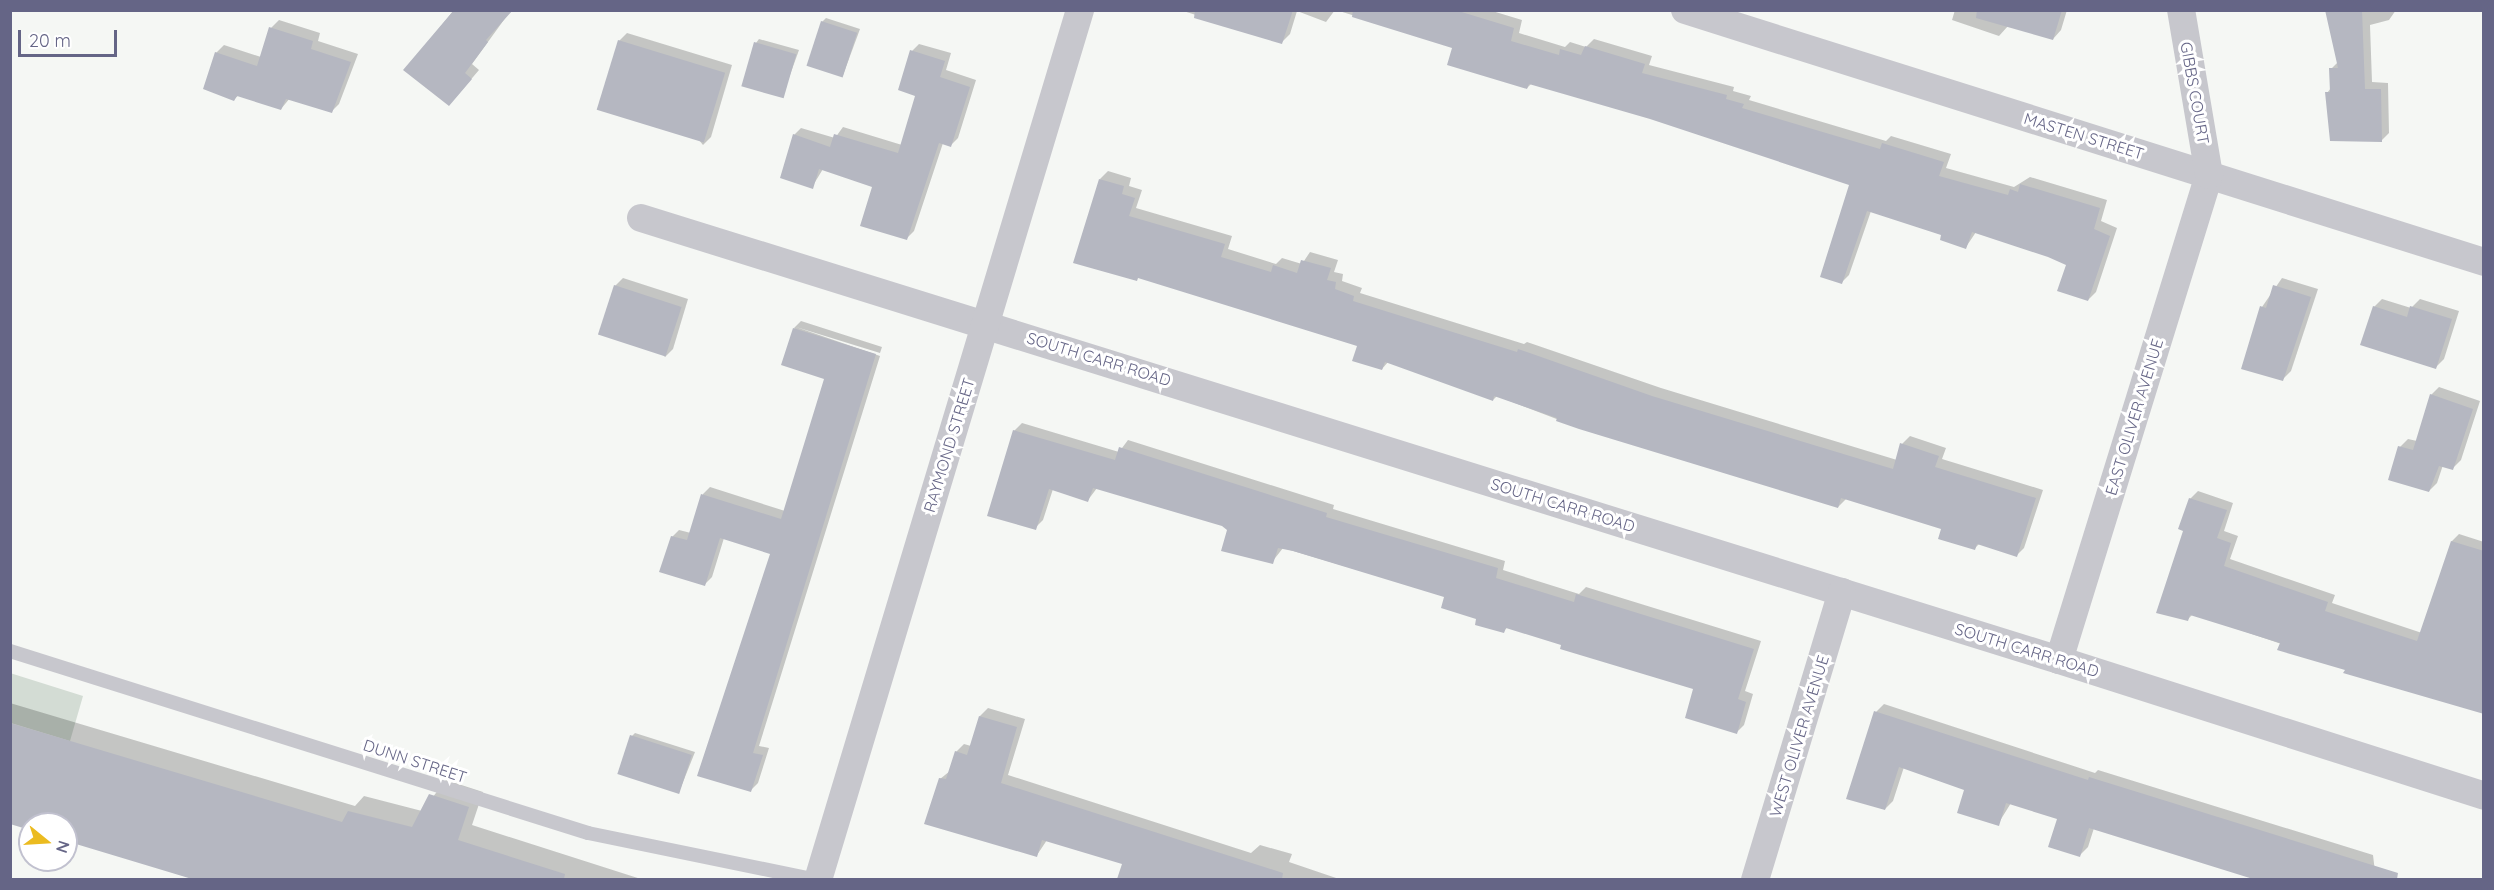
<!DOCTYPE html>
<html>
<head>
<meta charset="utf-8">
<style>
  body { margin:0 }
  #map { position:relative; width:2494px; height:890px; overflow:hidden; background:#f5f7f4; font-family:Quicksand,sans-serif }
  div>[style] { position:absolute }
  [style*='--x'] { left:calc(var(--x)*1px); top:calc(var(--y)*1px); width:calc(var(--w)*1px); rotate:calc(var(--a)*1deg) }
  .green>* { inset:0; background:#d3dcd4 }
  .shadow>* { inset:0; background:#0003 }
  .building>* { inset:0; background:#b5b7c1; transform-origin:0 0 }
  .lane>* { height:14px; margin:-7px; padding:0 7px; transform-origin:7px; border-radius:7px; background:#c7c7cd }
  .street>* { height:28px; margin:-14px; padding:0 14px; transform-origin:14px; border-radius:14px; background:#c7c7cd }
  span { translate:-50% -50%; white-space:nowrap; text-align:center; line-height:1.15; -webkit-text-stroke:6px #fff; paint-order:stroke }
  .street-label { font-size:16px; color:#656586 }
  .frame { position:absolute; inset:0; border:12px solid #656586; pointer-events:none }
  .north { position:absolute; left:18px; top:812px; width:60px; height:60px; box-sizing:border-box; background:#fff; border:2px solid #c1c1cf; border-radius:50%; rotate:108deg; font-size:16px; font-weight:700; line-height:24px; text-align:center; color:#656586 }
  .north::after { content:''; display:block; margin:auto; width:21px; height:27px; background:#ebbb20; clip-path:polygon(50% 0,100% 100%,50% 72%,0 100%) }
  .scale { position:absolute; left:18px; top:30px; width:99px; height:27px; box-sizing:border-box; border:3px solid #656586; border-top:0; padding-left:8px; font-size:18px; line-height:21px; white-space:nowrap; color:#656586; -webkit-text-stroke:4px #fff; paint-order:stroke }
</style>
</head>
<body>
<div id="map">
  <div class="green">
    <div style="clip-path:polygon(10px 673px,83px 696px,70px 741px,11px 723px)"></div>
  </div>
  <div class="shadow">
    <div style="clip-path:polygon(454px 10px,511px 10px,472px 64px,479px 70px,456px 97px,405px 70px)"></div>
    <div style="clip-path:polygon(1180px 10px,1335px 10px,1326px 22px,1297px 11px,1290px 34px,1282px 42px)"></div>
    <div style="clip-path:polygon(1336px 10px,1489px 10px,1522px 20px,1519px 33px,1565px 47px,1570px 42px,1586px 47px,1594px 39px,1652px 56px,1649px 65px,1734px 87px,1733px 91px,1751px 96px,1749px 100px,1886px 141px,1891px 136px,1951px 154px,1946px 168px,2014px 187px,2030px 177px,2107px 200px,2101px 221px,2117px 228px,2096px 292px,2088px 300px,2068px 264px,2048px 255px,1976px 232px,1966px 247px,1943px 235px,1871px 211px,1849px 275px,1841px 283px,1851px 184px,1651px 118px,1532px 83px,1527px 88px,1454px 47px)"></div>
    <div style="clip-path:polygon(1955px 10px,2067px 10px,2061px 30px,2053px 39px,2008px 26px,1999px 36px,1952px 20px)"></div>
    <div style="clip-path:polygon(2327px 10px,2396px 10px,2389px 20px,2370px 25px,2372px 82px,2388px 83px,2389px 133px,2381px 141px,2327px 93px,2331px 88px,2331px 69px,2338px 62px)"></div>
    <div style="clip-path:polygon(826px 18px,860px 29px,843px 75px,822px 22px)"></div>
    <div style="clip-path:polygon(279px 20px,320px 33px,318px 41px,358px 54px,339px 104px,331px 112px,290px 98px,281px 109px,239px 95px,234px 99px,216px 53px,224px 45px,261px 57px,271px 28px)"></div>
    <div style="clip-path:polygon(627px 33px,732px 65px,711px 137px,703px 145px,619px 41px)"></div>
    <div style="clip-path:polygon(759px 39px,799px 50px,782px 97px,756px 43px)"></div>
    <div style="clip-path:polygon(919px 44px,951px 53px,946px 70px,976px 80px,958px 138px,951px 145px,943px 143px,914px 231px,907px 238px,874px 186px,823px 169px,812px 187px,794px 135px,801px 128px,835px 138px,843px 127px,902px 145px,917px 95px,912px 51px)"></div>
    <div style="clip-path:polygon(1108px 171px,1131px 178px,1129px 186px,1142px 190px,1136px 208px,1232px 236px,1228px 249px,1276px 264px,1282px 258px,1302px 264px,1310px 252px,1338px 260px,1334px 272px,1343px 274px,1342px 281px,1362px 288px,1360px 293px,1524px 344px,1527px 342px,1661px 388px,1897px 460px,1902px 444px,1910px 436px,1946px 448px,1942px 459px,2043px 490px,2024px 548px,2016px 556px,1980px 543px,1975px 548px,1942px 528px,1847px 498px,1838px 507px,1580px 428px,1497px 396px,1493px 400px,1388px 362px,1382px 369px,1359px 345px,1139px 276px,1100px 179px)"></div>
    <div style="clip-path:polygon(623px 278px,688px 299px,673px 349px,665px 357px,615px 286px)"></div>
    <div style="clip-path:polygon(2282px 278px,2318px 289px,2291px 371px,2283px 379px,2262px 307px)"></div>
    <div style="clip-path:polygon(2382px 299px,2411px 308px,2420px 299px,2459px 311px,2444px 359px,2436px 367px,2374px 307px)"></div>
    <div style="clip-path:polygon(801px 321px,882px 347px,880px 353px,796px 327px,880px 356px,759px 746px,769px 748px,758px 783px,751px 790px,698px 775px,772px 553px,724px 538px,712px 577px,705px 584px,672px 537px,679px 530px,691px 533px,703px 494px,710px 487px,785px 511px,825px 378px,794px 328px)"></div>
    <div style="clip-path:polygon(2439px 387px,2480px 401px,2461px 460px,2453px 468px,2443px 465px,2437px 483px,2429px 491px,2400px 447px,2408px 439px,2417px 441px,2431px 395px)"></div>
    <div style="clip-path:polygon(1022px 423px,1119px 452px,1128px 440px,1334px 505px,1333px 509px,1505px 561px,1503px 570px,1579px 594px,1586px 587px,1761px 641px,1745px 691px,1753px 694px,1744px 725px,1736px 733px,1695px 688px,1508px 627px,1503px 631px,1446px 596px,1283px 548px,1272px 562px,1223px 525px,1097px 488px,1088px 500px,1053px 489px,1043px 520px,1035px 528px,1014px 431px)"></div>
    <div style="clip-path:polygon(2198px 491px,2233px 503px,2224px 531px,2238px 536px,2230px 559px,2335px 595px,2332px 603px,2422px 633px,2452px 541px,2459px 534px,2484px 542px,2484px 713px,2193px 614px,2187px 620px,2185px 530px,2190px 499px)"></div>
    <div style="clip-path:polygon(10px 703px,355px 806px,364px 796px,422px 811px,446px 780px,483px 792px,472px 825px,644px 880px,197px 880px,66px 839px,66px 824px,30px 824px,30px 828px,10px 822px)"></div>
    <div style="clip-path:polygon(1884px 704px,2095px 773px,2098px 770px,2373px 855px,2376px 880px,2259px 880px,2094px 828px,2088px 847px,2080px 855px,2059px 818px,2011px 803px,1998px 824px,1966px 789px,1904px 767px,1893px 801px,1885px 809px,1848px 798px,1876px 712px)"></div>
    <div style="clip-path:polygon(988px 708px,1025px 719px,1008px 775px,1251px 853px,1260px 845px,1292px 854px,1289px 862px,1342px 880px,1138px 880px,1120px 875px,1124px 863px,1047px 840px,1037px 855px,940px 779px,950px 771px,956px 752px,964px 744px,971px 746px,980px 716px)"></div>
    <div style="clip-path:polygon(635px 733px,695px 752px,679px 792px,632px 736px)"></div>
  </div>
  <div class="building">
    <div style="clip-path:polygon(454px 10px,513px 10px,486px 40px,488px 42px,465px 73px,472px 79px,449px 106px,403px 70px)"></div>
    <div style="clip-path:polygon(1195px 10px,1293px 10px,1282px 44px,1194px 18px)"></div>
    <div style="clip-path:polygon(1353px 10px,1455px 10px,1514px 28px,1511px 41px,1559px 55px,1560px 49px,1581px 55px,1585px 46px,1645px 64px,1642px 73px,1727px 95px,1726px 99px,1744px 104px,1742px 108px,1880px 149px,1882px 143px,1944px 162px,1939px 176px,2008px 195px,2010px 189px,2018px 192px,2020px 184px,2100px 208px,2094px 229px,2110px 236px,2088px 301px,2057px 291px,2066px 265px,2048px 257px,1972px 232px,1966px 249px,1940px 240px,1941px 235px,1867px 211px,1842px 284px,1820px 277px,1849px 185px,1650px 119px,1529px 84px,1527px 89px,1447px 65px,1452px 48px,1352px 17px)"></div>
    <div style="clip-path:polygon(1977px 10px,2062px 10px,2053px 40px,1976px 18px)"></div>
    <div style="clip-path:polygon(2325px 10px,2362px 10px,2365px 89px,2381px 89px,2382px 142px,2330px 141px,2325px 92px,2330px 92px,2329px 68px,2338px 68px)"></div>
    <div style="left:821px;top:21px;width:38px;height:47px;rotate:18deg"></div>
    <div style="clip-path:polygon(269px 27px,313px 41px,311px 49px,351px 62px,332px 113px,286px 99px,281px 110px,237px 96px,234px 101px,203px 89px,215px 52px,257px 66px)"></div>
    <div style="left:618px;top:40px;width:112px;height:73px;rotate:17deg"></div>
    <div style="left:754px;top:42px;width:44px;height:46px;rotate:16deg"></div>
    <div style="clip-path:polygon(910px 50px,945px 61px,940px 77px,970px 87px,951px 147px,939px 143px,907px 240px,860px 226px,872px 187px,819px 169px,813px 189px,780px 178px,793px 134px,830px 147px,834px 134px,898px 153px,915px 96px,898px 90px)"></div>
    <div style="clip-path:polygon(1099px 179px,1124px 186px,1122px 194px,1135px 198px,1129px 216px,1225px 244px,1221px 257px,1271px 272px,1273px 265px,1297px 273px,1301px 260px,1331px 268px,1327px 280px,1336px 282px,1335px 289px,1354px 296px,1353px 301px,1517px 352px,1518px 349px,1652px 396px,1893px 469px,1900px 443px,1939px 456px,1935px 467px,2036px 498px,2017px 557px,1977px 544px,1975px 550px,1938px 539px,1941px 529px,1841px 498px,1838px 508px,1579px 429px,1556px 421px,1557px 418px,1494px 396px,1493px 401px,1385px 362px,1382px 370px,1352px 361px,1357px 346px,1138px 278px,1137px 281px,1073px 263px)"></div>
    <div style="left:614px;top:285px;width:71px;height:52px;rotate:18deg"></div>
    <div style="clip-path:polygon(2273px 285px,2311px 297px,2283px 381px,2241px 369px,2260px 306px,2266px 308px)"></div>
    <div style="clip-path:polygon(2373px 306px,2407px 317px,2410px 306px,2452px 319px,2436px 369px,2360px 345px)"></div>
    <div style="clip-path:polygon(793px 328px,876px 354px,753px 753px,763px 755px,751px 792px,697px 776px,770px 554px,720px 538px,705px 586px,659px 572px,671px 536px,687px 540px,701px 494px,781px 519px,824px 379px,781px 365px)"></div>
    <div style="clip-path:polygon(2430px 394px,2473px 409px,2453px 470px,2439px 466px,2429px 492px,2388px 480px,2398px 446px,2413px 450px)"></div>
    <div style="clip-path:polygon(1013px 430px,1115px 460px,1119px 447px,1327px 513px,1326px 517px,1498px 568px,1496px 578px,1574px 602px,1576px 594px,1754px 649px,1738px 699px,1746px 702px,1737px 734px,1685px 718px,1693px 689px,1560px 649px,1561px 645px,1506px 628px,1504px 633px,1475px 625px,1476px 619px,1441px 608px,1444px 597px,1293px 551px,1278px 548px,1273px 564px,1221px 551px,1227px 530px,1222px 526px,1093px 488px,1088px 502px,1049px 489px,1036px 530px,987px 516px)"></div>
    <div style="clip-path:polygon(2189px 498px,2227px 510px,2217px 538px,2231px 543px,2224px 566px,2328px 602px,2325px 611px,2417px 641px,2451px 541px,2484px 551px,2484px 714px,2343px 673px,2345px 670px,2277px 650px,2280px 643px,2190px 615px,2188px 621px,2156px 613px,2183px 531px,2178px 529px)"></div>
    <div style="clip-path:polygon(1874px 711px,2088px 780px,2089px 777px,2398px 873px,2397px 879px,2253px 879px,2089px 828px,2080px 857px,2048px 847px,2057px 819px,2006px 803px,1999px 826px,1957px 813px,1964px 790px,1899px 767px,1885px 810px,1846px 799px)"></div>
    <div style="clip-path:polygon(979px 716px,1017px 727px,1001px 783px,1283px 873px,1282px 879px,1117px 879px,1122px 864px,1042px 840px,1037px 857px,924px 824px,939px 778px,946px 779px,955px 751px,967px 755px)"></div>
    <div style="clip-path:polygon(10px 723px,342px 822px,348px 811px,412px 827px,429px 794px,469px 807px,458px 840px,565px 874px,564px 879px,192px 879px,66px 841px,66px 824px,30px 824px,30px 830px,10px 824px)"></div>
    <div style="left:630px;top:735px;width:65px;height:41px;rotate:18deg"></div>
  </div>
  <div class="lane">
    <div style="--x:10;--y:651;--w:606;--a:17.48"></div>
    <div style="--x:588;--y:833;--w:233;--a:11.6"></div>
  </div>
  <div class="street">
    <div style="--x:1685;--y:10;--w:838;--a:17.5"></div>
    <div style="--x:641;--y:218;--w:1485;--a:17.31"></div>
    <div style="--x:2059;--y:660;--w:446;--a:17.7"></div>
    <div style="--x:2059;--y:660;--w:508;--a:-72.81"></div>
    <div style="--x:2209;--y:175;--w:167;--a:-99.6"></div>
    <div style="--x:818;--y:880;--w:909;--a:-73.24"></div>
    <div style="--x:1755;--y:880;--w:301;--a:-73.2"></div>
  </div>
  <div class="street-label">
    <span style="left:2195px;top:93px;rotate:80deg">GIBBS COURT</span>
    <span style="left:2084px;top:136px;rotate:17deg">MASTEN STREET</span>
    <span style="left:1099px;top:359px;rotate:17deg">SOUTH CARR ROAD</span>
    <span style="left:2134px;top:417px;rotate:-73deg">EAST OLIVER AVENUE</span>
    <span style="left:949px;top:445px;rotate:-73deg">RAYMOND STREET</span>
    <span style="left:1563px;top:505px;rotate:17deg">SOUTH CARR ROAD</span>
    <span style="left:2027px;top:650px;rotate:17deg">SOUTH CARR ROAD</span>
    <span style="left:1799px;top:736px;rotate:-73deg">WEST OLIVER AVENUE</span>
    <span style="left:415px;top:761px;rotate:18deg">DUNN STREET</span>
  </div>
  <div class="frame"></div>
  <div class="north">N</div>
  <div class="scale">20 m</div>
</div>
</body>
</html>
